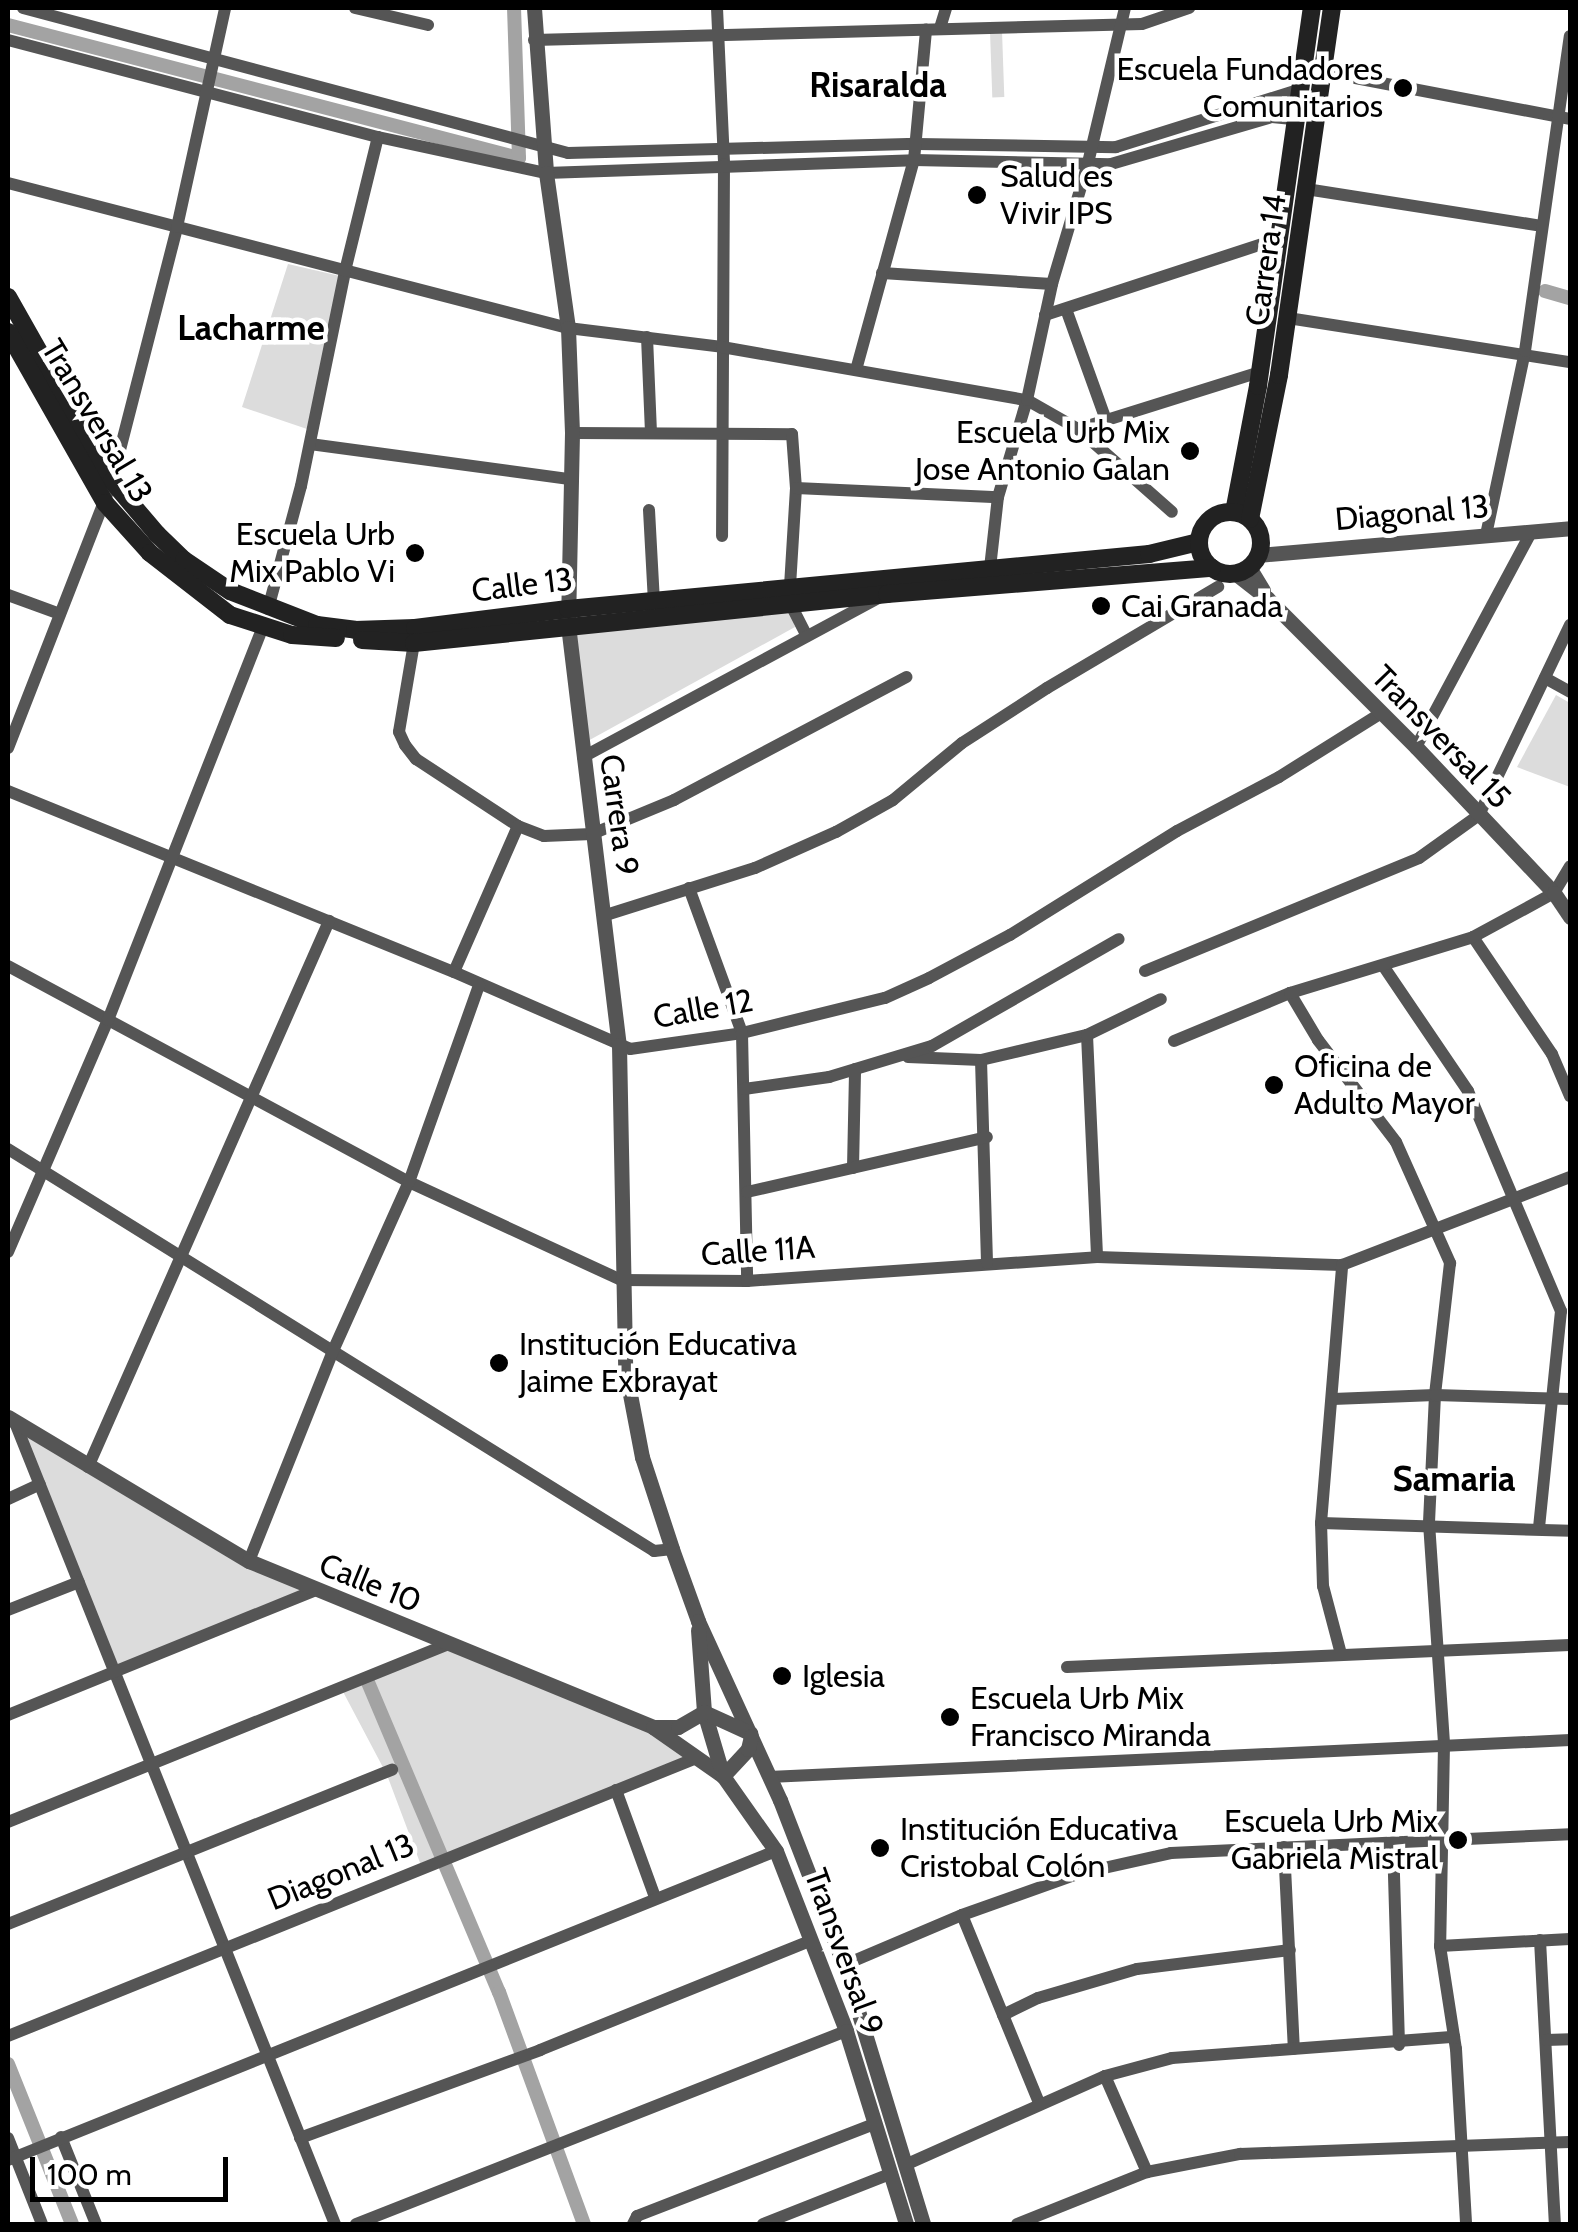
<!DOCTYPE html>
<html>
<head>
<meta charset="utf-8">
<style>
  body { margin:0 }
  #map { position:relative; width:1578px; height:2232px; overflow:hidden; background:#fff; font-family:Cabin,sans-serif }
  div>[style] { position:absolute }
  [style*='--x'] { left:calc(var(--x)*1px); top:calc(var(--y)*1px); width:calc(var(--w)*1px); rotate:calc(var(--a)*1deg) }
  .green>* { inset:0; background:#dcdcdc; transform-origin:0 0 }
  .canal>* { height:14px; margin:-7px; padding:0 7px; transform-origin:7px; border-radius:7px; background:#a3a3a3 }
  .minor>* { height:12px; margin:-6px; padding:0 6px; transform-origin:6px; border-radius:6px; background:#555 }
  .tertiary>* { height:15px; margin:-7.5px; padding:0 7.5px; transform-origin:7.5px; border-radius:7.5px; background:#555 }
  .secondary>* { height:18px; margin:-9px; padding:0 9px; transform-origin:9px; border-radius:9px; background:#222 }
  .secondary>.ring { margin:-9px; padding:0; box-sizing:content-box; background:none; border:18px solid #222; border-radius:50% }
  .dots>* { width:28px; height:28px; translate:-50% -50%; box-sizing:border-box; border:5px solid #fff; border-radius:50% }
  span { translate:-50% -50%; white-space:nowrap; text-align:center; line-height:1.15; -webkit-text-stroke:9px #fff; paint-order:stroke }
  .poi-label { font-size:32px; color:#000 }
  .right { translate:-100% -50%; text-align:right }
  .left { translate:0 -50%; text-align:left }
  .street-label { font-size:32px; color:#000 }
  .neighbourhood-label { font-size:35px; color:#000; font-weight:700 }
  .frame { position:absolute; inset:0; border:10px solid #000; pointer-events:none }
  .scale { position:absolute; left:30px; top:2157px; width:198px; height:45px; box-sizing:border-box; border:5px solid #000; border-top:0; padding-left:12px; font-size:30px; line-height:35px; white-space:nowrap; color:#000; -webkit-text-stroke:8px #fff; paint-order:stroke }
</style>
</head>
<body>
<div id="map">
  <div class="green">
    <div style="left:1002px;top:31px;width:66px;height:12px;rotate:88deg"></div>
    <div style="clip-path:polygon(288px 264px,340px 276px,307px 429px,242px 407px)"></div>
    <div style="clip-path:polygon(790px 609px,795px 627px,586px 742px,575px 626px)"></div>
    <div style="clip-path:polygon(1556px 695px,1570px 703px,1570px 787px,1517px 767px)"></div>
    <div style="clip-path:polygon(14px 1421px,314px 1591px,115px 1672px)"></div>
    <div style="clip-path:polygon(449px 1644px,653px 1727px,694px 1759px,422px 1868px,387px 1775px,340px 1686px)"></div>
  </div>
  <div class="canal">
    <div style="--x:8;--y:25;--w:528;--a:14.59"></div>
    <div style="--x:519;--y:158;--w:150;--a:-91.9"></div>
    <div style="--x:1545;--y:291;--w:26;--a:16"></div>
    <div style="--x:367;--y:1680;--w:339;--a:67.1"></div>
    <div style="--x:499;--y:1992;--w:247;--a:69.9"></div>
    <div style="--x:8;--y:2064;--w:172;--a:68.2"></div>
  </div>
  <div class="minor">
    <div style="--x:23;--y:8;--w:564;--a:14.9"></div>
    <div style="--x:568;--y:153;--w:349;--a:-1.5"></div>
    <div style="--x:917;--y:144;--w:199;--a:0.9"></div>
    <div style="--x:1116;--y:147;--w:194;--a:-17.4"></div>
    <div style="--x:355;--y:8;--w:75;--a:13.1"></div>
    <div style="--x:717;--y:8;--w:156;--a:87.4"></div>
    <div style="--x:724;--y:164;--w:372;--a:90.3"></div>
    <div style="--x:940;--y:28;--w:21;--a:-73"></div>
    <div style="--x:8;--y:40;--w:383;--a:14.7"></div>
    <div style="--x:378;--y:137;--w:172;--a:12.1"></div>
    <div style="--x:546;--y:173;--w:368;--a:-2"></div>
    <div style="--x:914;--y:160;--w:197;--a:1.2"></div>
    <div style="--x:1111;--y:164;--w:168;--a:-16.3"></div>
    <div style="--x:1272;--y:117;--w:18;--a:6"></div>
    <div style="--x:1290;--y:119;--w:10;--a:53"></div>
    <div style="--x:534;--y:40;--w:608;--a:-1.51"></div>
    <div style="--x:1142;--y:24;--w:50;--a:-18.8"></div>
    <div style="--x:1324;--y:72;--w:250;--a:10.8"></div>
    <div style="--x:8;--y:183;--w:578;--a:14.52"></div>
    <div style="--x:568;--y:328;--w:155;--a:7"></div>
    <div style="--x:722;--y:347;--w:310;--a:9.9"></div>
    <div style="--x:1027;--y:400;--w:59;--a:29.6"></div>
    <div style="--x:1078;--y:429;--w:125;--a:41.4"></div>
    <div style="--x:1306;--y:189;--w:238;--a:8.9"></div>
    <div style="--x:882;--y:273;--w:170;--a:3.7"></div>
    <div style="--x:1066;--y:309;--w:118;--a:70.2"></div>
    <div style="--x:1045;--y:315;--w:247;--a:-18.1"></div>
    <div style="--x:1288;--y:318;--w:285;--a:8.9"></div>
    <div style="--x:647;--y:337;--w:95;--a:87.6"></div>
    <div style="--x:856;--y:370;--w:218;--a:-74.6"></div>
    <div style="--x:914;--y:160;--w:131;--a:-84.7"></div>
    <div style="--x:1078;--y:429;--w:191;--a:-17.4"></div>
    <div style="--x:572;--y:433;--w:220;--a:0.3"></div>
    <div style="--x:792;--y:434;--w:54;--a:85.8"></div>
    <div style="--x:796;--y:488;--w:99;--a:93.5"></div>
    <div style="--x:310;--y:444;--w:262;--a:7.7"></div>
    <div style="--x:796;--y:488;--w:202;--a:2.6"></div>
    <div style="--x:649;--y:510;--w:91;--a:86.9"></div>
    <div style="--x:1486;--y:535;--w:188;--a:-78"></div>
    <div style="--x:1525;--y:351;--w:318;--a:-81.9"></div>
    <div style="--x:990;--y:568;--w:71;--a:-83.6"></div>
    <div style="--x:998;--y:497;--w:101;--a:-73.4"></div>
    <div style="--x:1027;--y:400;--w:119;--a:-77.8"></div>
    <div style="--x:1052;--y:284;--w:126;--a:-73.4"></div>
    <div style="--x:1088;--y:163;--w:159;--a:-76.6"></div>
    <div style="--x:8;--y:595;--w:55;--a:20.1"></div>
    <div style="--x:790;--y:603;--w:37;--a:63"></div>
    <div style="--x:268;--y:609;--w:127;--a:-75"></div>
    <div style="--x:301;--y:486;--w:219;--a:-78.4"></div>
    <div style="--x:345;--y:271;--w:138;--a:-76.2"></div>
    <div style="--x:414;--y:643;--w:90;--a:99.6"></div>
    <div style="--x:399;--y:732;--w:14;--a:65"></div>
    <div style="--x:405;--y:745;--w:18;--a:52"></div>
    <div style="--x:416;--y:759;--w:122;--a:33.3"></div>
    <div style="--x:518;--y:826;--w:159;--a:113.7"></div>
    <div style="--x:1545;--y:678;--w:29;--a:29"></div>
    <div style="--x:1416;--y:747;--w:245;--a:-61.8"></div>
    <div style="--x:8;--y:748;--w:287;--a:-68.7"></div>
    <div style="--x:112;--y:481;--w:262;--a:-75.6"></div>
    <div style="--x:177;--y:227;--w:224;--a:-77.6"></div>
    <div style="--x:583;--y:757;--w:337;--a:-28.3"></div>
    <div style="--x:8;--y:791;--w:481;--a:22.1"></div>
    <div style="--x:454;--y:972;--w:192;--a:23.6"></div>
    <div style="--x:630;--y:1049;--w:113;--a:-8.1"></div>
    <div style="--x:742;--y:1033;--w:147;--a:-13.8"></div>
    <div style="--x:885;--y:998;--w:48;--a:-24.4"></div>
    <div style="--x:929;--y:978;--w:92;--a:-28"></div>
    <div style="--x:1010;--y:935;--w:197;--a:-31.9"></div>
    <div style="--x:1177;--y:831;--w:115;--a:-27.9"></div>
    <div style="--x:1279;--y:777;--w:119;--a:-32"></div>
    <div style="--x:518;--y:826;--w:28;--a:21"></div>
    <div style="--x:544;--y:836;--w:48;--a:-2.4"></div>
    <div style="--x:592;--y:834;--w:89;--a:-22.5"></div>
    <div style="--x:674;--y:800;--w:263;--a:-27.9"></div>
    <div style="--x:689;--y:888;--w:154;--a:69.9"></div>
    <div style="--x:742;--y:1033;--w:248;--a:88.8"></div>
    <div style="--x:606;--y:915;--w:156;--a:-17.5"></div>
    <div style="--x:755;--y:868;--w:89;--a:-24"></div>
    <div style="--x:836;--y:832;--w:65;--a:-29.3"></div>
    <div style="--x:893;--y:800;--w:89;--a:-39.6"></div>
    <div style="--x:962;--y:743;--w:101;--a:-32.9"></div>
    <div style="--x:1047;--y:688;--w:199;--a:-30.6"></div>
    <div style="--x:1473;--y:937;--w:141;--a:56"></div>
    <div style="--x:1552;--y:1054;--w:46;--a:66.8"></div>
    <div style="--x:8;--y:966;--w:455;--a:28.3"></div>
    <div style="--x:409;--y:1182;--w:234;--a:24.8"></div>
    <div style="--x:621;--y:1280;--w:126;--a:0.5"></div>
    <div style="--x:747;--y:1281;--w:351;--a:-3.9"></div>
    <div style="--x:1097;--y:1257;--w:245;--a:1.9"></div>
    <div style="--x:1342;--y:1265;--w:244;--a:-21.1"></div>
    <div style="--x:1384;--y:967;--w:150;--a:55.9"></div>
    <div style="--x:1468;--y:1091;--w:239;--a:67.1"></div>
    <div style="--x:1561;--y:1311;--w:219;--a:95.8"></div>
    <div style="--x:1145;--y:971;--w:296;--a:-22.4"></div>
    <div style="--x:1419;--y:858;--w:74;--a:-35.6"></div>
    <div style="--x:1479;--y:815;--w:211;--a:-64.4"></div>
    <div style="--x:1290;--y:993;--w:55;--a:59.2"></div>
    <div style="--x:1318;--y:1040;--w:128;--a:52.6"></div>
    <div style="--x:1396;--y:1142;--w:133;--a:65.9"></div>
    <div style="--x:1450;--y:1263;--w:133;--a:96.5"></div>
    <div style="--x:1435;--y:1395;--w:128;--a:92.7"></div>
    <div style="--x:1429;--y:1523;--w:223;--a:86.1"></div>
    <div style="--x:1444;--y:1745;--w:201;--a:91.1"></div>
    <div style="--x:1440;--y:1946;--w:104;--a:81.2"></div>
    <div style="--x:1456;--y:2049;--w:175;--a:86.7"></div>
    <div style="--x:1087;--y:1035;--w:222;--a:87.4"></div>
    <div style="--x:1174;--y:1041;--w:126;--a:-22.5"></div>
    <div style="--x:1290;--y:993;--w:191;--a:-17"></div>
    <div style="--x:1473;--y:937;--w:92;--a:-28.5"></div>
    <div style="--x:1554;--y:893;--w:31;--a:-59"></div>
    <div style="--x:908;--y:1057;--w:73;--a:2.4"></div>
    <div style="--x:981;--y:1060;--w:109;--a:-13.3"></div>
    <div style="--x:1087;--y:1035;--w:82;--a:-25.9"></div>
    <div style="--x:981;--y:1060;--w:203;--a:88.3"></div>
    <div style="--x:744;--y:1089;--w:86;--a:-8"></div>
    <div style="--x:829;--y:1077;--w:108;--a:-16.8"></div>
    <div style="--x:932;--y:1046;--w:215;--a:-29.8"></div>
    <div style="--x:8;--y:1149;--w:761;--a:31.89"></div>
    <div style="--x:654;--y:1551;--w:18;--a:-6"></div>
    <div style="--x:853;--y:1168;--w:99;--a:-88.8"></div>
    <div style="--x:747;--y:1192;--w:246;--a:-12.9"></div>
    <div style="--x:8;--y:1252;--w:253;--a:-66.7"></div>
    <div style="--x:108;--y:1020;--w:423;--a:-68.5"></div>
    <div style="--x:1333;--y:1399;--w:102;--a:-2.2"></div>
    <div style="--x:1435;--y:1395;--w:135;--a:1.7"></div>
    <div style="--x:14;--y:1420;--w:866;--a:68.24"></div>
    <div style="--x:88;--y:1467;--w:597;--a:-66.18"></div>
    <div style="--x:8;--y:1499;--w:35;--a:-25"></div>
    <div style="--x:1321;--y:1523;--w:249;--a:1.8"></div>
    <div style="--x:249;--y:1561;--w:224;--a:-68.2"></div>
    <div style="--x:332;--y:1353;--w:188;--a:-65.8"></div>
    <div style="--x:409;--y:1182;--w:209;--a:-70.4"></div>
    <div style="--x:8;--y:1610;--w:76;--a:-21.5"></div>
    <div style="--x:1341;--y:1654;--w:70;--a:-104.8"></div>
    <div style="--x:1323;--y:1586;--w:63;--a:-91.8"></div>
    <div style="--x:1321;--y:1523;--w:259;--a:-85.3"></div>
    <div style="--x:1067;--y:1667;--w:503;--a:-2.5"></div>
    <div style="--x:8;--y:1715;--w:330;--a:-22.1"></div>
    <div style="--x:769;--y:1777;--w:802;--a:-2.64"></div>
    <div style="--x:616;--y:1790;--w:114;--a:70"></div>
    <div style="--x:8;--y:1822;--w:476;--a:-22"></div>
    <div style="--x:1393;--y:1842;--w:203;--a:88.3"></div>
    <div style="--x:1284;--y:1847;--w:202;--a:87.2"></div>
    <div style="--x:962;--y:1915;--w:203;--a:67.7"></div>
    <div style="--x:8;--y:1924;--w:414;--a:-21.9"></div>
    <div style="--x:1540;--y:1940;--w:284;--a:87"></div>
    <div style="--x:1440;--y:1946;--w:130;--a:-3.1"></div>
    <div style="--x:844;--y:1965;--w:128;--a:-23"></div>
    <div style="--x:962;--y:1915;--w:122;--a:-19.6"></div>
    <div style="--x:1077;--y:1874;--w:96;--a:-12.6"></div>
    <div style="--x:1171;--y:1853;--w:399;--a:-2.7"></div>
    <div style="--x:1003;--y:2015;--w:39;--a:-26"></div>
    <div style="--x:1038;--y:1998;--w:103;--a:-16.3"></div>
    <div style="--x:1137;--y:1969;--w:154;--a:-7.1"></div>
    <div style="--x:8;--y:2036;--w:740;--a:-21.99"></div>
    <div style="--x:1546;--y:2040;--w:24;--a:-2"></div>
    <div style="--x:1105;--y:2076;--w:105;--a:66.4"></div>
    <div style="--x:61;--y:2137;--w:94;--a:68.1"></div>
    <div style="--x:8;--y:2138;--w:92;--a:68.4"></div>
    <div style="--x:300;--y:2138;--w:256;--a:-20.1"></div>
    <div style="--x:540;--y:2050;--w:293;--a:-22"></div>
    <div style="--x:8;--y:2160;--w:828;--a:-21.92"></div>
    <div style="--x:905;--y:2165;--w:219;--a:-24"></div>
    <div style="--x:1105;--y:2076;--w:69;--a:-15"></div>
    <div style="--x:1172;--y:2058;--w:283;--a:-4.3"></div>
    <div style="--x:356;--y:2224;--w:527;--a:-21.5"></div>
    <div style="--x:633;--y:2224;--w:9;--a:-63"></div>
    <div style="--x:637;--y:2216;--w:254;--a:-21.2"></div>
    <div style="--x:763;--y:2224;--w:136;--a:-21.5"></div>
    <div style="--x:1017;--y:2224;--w:140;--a:-21.8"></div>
    <div style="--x:1147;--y:2172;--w:95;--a:-11"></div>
    <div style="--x:1240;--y:2154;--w:330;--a:-2.1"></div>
  </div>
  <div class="tertiary">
    <div style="--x:534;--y:8;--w:165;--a:85.8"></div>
    <div style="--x:546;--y:173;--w:157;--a:81.9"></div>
    <div style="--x:568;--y:328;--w:105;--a:87.8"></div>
    <div style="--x:572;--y:433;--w:192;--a:91.2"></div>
    <div style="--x:568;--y:625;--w:423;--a:83.1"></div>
    <div style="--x:619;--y:1045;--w:323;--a:88.9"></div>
    <div style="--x:625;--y:1368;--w:91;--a:79.2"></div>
    <div style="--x:642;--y:1457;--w:97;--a:71.9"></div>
    <div style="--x:672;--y:1549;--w:77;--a:70.1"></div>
    <div style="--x:698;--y:1621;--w:197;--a:65.4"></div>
    <div style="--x:780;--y:1800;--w:177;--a:68.8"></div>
    <div style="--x:844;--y:1965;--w:271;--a:73"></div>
    <div style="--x:1258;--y:555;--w:313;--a:-4.9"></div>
    <div style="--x:1249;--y:567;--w:27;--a:59"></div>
    <div style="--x:1235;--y:573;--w:41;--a:38"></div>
    <div style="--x:1267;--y:598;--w:211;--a:45"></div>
    <div style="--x:1416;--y:747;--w:201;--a:46.6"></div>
    <div style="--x:1554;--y:893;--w:29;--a:56"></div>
    <div style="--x:8;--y:1417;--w:281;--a:30.9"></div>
    <div style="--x:249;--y:1561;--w:437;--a:22.3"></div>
    <div style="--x:653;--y:1727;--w:85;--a:35"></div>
    <div style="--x:698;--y:1630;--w:82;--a:85.8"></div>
    <div style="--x:704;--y:1712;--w:67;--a:73.5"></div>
    <div style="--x:723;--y:1776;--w:92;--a:54.8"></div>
    <div style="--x:776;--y:1851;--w:193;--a:68.7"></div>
    <div style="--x:846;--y:2031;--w:202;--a:72.7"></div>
    <div style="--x:704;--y:1712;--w:51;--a:24.5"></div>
    <div style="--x:653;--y:1727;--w:25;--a:0"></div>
    <div style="--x:678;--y:1727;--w:30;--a:-30"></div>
    <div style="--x:723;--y:1776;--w:37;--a:-47"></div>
    <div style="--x:748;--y:1749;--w:13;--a:-77"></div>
  </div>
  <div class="secondary">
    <div style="--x:8;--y:297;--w:211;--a:60.5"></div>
    <div style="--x:112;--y:481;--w:70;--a:49.7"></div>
    <div style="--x:157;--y:534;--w:37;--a:44"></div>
    <div style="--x:184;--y:560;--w:55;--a:34"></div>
    <div style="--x:230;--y:591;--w:93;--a:21.3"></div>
    <div style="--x:317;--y:625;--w:38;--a:7"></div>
    <div style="--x:355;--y:630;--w:60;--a:-1.9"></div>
    <div style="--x:415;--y:628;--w:154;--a:-7.1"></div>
    <div style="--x:568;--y:609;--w:584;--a:-5.41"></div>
    <div style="--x:1149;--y:554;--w:51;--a:-13.5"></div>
    <div style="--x:8;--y:332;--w:197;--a:60.4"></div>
    <div style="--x:105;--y:503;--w:67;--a:48"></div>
    <div style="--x:150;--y:553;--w:101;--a:37.8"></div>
    <div style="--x:230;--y:615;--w:65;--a:17.9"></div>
    <div style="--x:292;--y:635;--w:44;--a:3.9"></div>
    <div style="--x:1234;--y:512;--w:128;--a:-79.2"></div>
    <div style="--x:1258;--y:386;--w:382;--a:-81.9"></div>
    <div class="ring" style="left:1199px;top:512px;width:44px;height:44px"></div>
    <div style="--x:1250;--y:519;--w:147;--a:-78.6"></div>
    <div style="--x:1279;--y:375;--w:371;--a:-81.8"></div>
    <div style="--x:362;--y:640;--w:52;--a:3.3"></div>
    <div style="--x:414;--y:643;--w:476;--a:-5.9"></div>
    <div style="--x:887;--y:594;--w:326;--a:-4.6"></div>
  </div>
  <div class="dots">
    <div style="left:1403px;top:88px;background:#000"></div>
    <div style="left:977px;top:195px;background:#000"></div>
    <div style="left:1190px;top:451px;background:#000"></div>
    <div style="left:415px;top:553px;background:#000"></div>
    <div style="left:1101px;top:606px;background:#000"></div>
    <div style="left:1274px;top:1085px;background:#000"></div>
    <div style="left:499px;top:1363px;background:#000"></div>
    <div style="left:782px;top:1676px;background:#000"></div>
    <div style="left:950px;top:1717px;background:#000"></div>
    <div style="left:1458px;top:1840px;background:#000"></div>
    <div style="left:880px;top:1848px;background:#000"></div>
  </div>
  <div class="poi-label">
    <span class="right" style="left:1383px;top:88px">Escuela Fundadores<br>Comunitarios</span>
    <span class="left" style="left:1000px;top:195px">Salud es<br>Vivir IPS</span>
    <span class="right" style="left:1170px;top:451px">Escuela Urb Mix<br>Jose Antonio Galan</span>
    <span class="right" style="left:395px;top:553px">Escuela Urb<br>Mix Pablo Vi</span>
    <span class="left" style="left:1121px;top:606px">Cai Granada</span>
    <span class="left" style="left:1294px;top:1085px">Oficina de<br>Adulto Mayor</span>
    <span class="left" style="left:519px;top:1363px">Institución Educativa<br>Jaime Exbrayat</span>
    <span class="left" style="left:802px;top:1676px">Iglesia</span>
    <span class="left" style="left:970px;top:1717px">Escuela Urb Mix<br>Francisco Miranda</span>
    <span class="right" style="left:1438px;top:1840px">Escuela Urb Mix<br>Gabriela Mistral</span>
    <span class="left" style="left:900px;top:1848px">Institución Educativa<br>Cristobal Colón</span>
  </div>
  <div class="street-label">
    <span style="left:1266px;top:260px;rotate:-82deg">Carrera 14</span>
    <span style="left:97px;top:421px;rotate:59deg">Transversal 13</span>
    <span style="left:1412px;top:513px;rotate:-5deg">Diagonal 13</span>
    <span style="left:522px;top:585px;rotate:-7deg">Calle 13</span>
    <span style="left:1441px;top:737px;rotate:46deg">Transversal 15</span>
    <span style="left:619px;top:815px;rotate:82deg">Carrera 9</span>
    <span style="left:703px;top:1009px;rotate:-10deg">Calle 12</span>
    <span style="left:758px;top:1251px;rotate:-4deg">Calle 11A</span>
    <span style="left:370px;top:1583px;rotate:22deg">Calle 10</span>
    <span style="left:341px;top:1872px;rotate:-22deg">Diagonal 13</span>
    <span style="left:844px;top:1952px;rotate:70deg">Transversal 9</span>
  </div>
  <div class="neighbourhood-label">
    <span style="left:878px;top:85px">Risaralda</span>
    <span style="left:251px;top:328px">Lacharme</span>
    <span style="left:1454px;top:1479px">Samaria</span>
  </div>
  <div class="frame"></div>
  <div class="scale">100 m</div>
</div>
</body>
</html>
